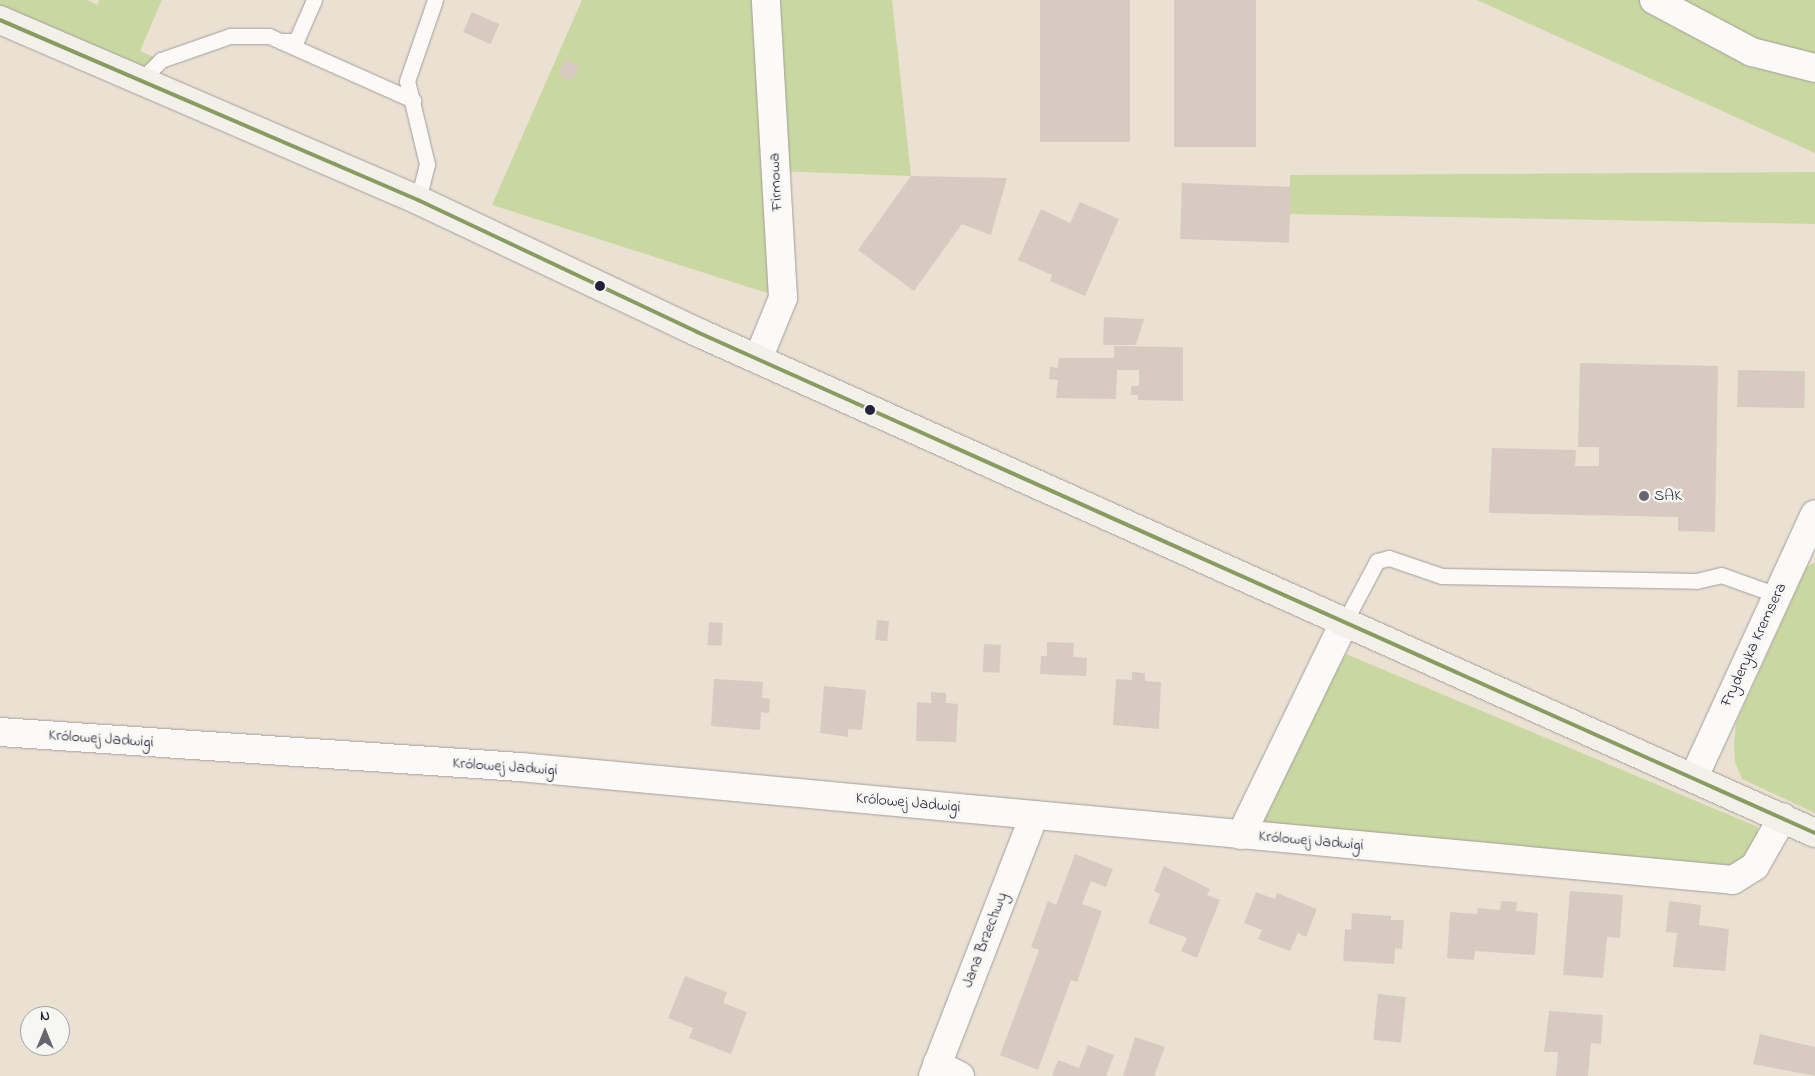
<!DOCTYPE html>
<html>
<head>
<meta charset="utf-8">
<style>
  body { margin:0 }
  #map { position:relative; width:1815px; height:1076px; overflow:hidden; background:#eae1d3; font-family:"Indie Flower",sans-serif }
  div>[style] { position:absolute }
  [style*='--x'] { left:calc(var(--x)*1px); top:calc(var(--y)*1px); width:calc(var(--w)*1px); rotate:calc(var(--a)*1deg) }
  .green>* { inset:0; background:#c9d8a1 }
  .building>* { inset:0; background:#d8cac1; transform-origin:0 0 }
  .roads { filter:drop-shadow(0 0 1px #a49e99) drop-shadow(0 0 1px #a49e99) }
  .lane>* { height:15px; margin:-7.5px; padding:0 7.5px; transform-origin:7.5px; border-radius:7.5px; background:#fcfaf8 }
  .street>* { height:28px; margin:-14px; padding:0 14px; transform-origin:14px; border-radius:14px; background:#fcfaf8 }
  .secondary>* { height:28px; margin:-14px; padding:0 14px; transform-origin:14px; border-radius:14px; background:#f3f0ea }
  .bus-1>* { height:4px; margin:-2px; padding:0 2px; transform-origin:2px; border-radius:2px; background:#879c5e }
  .dots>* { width:14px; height:14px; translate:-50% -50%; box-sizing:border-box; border:2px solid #f6f6f2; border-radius:50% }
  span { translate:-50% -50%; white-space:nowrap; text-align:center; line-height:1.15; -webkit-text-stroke:5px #f6f6f2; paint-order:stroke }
  .street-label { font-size:16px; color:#22223b }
  .poi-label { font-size:16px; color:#22223b }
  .left { translate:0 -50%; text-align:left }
  .north { position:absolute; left:20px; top:1006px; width:50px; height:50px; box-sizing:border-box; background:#f6f6f2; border:1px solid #a1a1a9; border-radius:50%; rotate:0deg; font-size:14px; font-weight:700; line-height:20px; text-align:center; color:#22223b }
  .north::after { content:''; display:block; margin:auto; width:18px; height:22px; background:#686570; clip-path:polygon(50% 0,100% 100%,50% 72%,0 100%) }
</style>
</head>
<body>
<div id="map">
  <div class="green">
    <div style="clip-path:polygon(0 0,87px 0,98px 5px,99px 0,162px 0,140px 51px,161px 60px,139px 82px,0 26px)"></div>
    <div style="clip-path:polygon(582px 0,892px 0,911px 176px,776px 171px,783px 298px,492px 205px)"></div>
    <div style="clip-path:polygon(1477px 0,1815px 0,1815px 153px)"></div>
    <div style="clip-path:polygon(1815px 172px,1815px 224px,1290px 214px,1290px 175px)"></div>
    <div style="clip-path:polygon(1815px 562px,1815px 813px,1742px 779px,1735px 762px,1734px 744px,1736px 723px,1806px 568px)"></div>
    <div style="clip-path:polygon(1346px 654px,1758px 827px,1755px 866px,1733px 880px,1241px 835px)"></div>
  </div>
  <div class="building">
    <div style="left:1040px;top:0;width:90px;height:142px"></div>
    <div style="left:1174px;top:0;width:82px;height:147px"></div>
    <div style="left:472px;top:12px;width:30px;height:22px;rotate:24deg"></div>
    <div style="left:566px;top:59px;width:15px;height:17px;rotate:28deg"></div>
    <div style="clip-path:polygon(911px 176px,1007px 178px,991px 235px,962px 224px,914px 291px,858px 250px)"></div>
    <div style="left:1182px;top:183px;width:109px;height:56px;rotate:2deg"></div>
    <div style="clip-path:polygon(1080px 202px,1119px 219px,1085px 296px,1050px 281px,1052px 275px,1018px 260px,1041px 209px,1070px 223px)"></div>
    <div style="clip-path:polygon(1104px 317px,1144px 319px,1136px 345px,1103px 345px)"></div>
    <div style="clip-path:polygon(1114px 346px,1183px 347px,1183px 401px,1138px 400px,1138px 395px,1131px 395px,1131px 386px,1139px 386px,1139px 370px,1117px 370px,1116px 399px,1056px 398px,1058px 380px,1049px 379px,1050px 367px,1058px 368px,1059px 358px,1114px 358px)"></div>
    <div style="clip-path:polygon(1580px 363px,1718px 366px,1715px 532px,1678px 531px,1678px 517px,1489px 513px,1492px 448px,1576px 450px,1575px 466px,1599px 466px,1599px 447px,1578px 447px)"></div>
    <div style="left:1738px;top:370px;width:67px;height:37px;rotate:1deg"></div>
    <div style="left:877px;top:620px;width:12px;height:20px;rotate:5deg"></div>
    <div style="left:709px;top:622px;width:14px;height:23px;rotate:4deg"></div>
    <div style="clip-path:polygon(1047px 642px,1074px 643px,1073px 657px,1087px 658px,1086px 676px,1040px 674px,1041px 656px,1047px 656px)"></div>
    <div style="left:984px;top:644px;width:17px;height:28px;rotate:3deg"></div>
    <div style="clip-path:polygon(1132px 672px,1145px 673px,1145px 681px,1161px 682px,1159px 729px,1113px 725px,1116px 679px,1132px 680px)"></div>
    <div style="clip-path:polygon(714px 679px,763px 682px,762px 698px,770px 699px,769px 713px,761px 712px,760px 730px,711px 726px)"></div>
    <div style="clip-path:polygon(824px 686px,866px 690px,862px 730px,848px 729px,848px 737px,820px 733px)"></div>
    <div style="clip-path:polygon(931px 692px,946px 693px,946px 703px,958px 704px,956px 742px,916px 741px,917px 702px,931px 703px)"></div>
    <div style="clip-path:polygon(1075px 854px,1113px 869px,1106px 887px,1091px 881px,1082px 904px,1102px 911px,1077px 982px,1071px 980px,1038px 1070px,1000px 1055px,1039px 950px,1031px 947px,1048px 901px,1056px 905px)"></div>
    <div style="clip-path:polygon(1164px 866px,1210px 889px,1207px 895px,1220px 900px,1197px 958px,1181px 951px,1187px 938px,1148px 923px,1160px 894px,1154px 891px)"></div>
    <div style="clip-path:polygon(1570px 891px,1623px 895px,1620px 938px,1607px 937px,1603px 978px,1563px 975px)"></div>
    <div style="clip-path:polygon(1256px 892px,1275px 899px,1277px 893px,1317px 909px,1306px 937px,1298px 933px,1290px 951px,1258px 939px,1262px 930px,1244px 923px)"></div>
    <div style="clip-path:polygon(1501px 901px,1517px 902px,1516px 911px,1538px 913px,1535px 955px,1475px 951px,1474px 960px,1447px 958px,1450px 912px,1477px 914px,1478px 908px,1500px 910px)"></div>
    <div style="clip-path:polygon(1669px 901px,1701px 905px,1699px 925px,1729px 929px,1725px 971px,1673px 967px,1677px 933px,1666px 932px)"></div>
    <div style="clip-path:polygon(1352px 913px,1391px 916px,1391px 920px,1404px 920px,1402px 949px,1395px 948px,1394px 964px,1343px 961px,1345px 929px,1351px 930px)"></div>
    <div style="clip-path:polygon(685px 976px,727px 992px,723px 1003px,747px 1012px,731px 1054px,689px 1038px,693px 1028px,668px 1018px)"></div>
    <div style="left:1378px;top:994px;width:28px;height:46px;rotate:6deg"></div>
    <div style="clip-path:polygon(1549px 1011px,1603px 1015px,1601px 1044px,1591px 1043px,1588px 1076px,1556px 1076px,1558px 1052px,1544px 1052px)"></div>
    <div style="clip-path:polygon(1760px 1034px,1815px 1047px,1815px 1076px,1753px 1064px)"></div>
    <div style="clip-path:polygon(1135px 1037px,1165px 1047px,1154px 1076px,1123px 1076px)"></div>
    <div style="clip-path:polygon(1088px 1045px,1114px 1055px,1106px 1076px,1052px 1076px,1058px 1060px,1079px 1068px)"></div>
  </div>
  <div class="roads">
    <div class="lane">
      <div style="--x:281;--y:41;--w:15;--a:0"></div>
      <div style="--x:296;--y:41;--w:45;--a:-66.3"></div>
      <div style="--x:139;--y:82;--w:31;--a:-45"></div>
      <div style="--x:161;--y:60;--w:73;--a:-19.2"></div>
      <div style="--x:230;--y:36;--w:39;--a:0"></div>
      <div style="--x:269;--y:36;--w:158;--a:24"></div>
      <div style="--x:418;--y:200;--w:37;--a:-76"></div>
      <div style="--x:427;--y:164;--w:85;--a:-103.5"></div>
      <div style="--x:407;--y:81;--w:86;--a:-70.9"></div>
      <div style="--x:1344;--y:623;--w:70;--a:-62"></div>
      <div style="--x:1377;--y:561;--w:12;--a:-14"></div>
      <div style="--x:1389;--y:558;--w:56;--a:18.8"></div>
      <div style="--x:1442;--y:576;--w:254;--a:1.1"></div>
      <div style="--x:1696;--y:581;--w:26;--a:-13"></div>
      <div style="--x:1721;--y:575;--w:59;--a:19.7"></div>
    </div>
    <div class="street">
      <div style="--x:1654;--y:0;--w:111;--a:28"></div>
      <div style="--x:1752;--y:52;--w:65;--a:14.3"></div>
      <div style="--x:758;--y:359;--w:66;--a:-67.7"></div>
      <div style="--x:783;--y:298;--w:298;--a:-93.3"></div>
      <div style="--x:0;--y:732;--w:521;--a:3.85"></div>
      <div style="--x:520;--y:767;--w:1218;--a:5.32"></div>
      <div style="--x:1733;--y:880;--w:26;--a:-32"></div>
      <div style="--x:1755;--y:866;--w:56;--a:-60.3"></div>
      <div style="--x:1694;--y:777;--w:289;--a:-65.3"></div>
      <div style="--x:1241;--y:835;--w:236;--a:-64.1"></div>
      <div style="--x:937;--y:1064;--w:26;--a:28"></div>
      <div style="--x:933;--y:1076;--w:280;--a:-68.8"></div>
    </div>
    <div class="secondary">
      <div style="--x:0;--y:20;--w:455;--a:23.3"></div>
      <div style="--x:418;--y:200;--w:309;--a:25.3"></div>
      <div style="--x:697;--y:332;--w:1225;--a:24.14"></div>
    </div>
  </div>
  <div class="bus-1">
    <div style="--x:0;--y:20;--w:455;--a:23.3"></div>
    <div style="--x:418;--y:200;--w:309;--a:25.3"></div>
    <div style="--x:697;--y:332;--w:1225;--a:24.14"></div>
  </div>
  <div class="dots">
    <div style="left:600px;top:286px;background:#22223b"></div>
    <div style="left:870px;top:410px;background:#22223b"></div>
    <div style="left:1644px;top:496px;background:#686570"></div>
  </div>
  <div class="street-label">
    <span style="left:776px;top:182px;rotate:-93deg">Firmowa</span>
    <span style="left:1754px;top:645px;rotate:-65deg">Fryderyka Kremsera</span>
    <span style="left:101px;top:739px;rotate:4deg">Królowej Jadwigi</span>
    <span style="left:505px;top:767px;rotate:4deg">Królowej Jadwigi</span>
    <span style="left:908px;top:803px;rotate:5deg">Królowej Jadwigi</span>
    <span style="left:1311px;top:841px;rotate:5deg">Królowej Jadwigi</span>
    <span style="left:985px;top:940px;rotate:-69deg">Jana Brzechwy</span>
  </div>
  <div class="poi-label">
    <span class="left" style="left:1654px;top:496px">SAK</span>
  </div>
  <div class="north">N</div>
</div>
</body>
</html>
